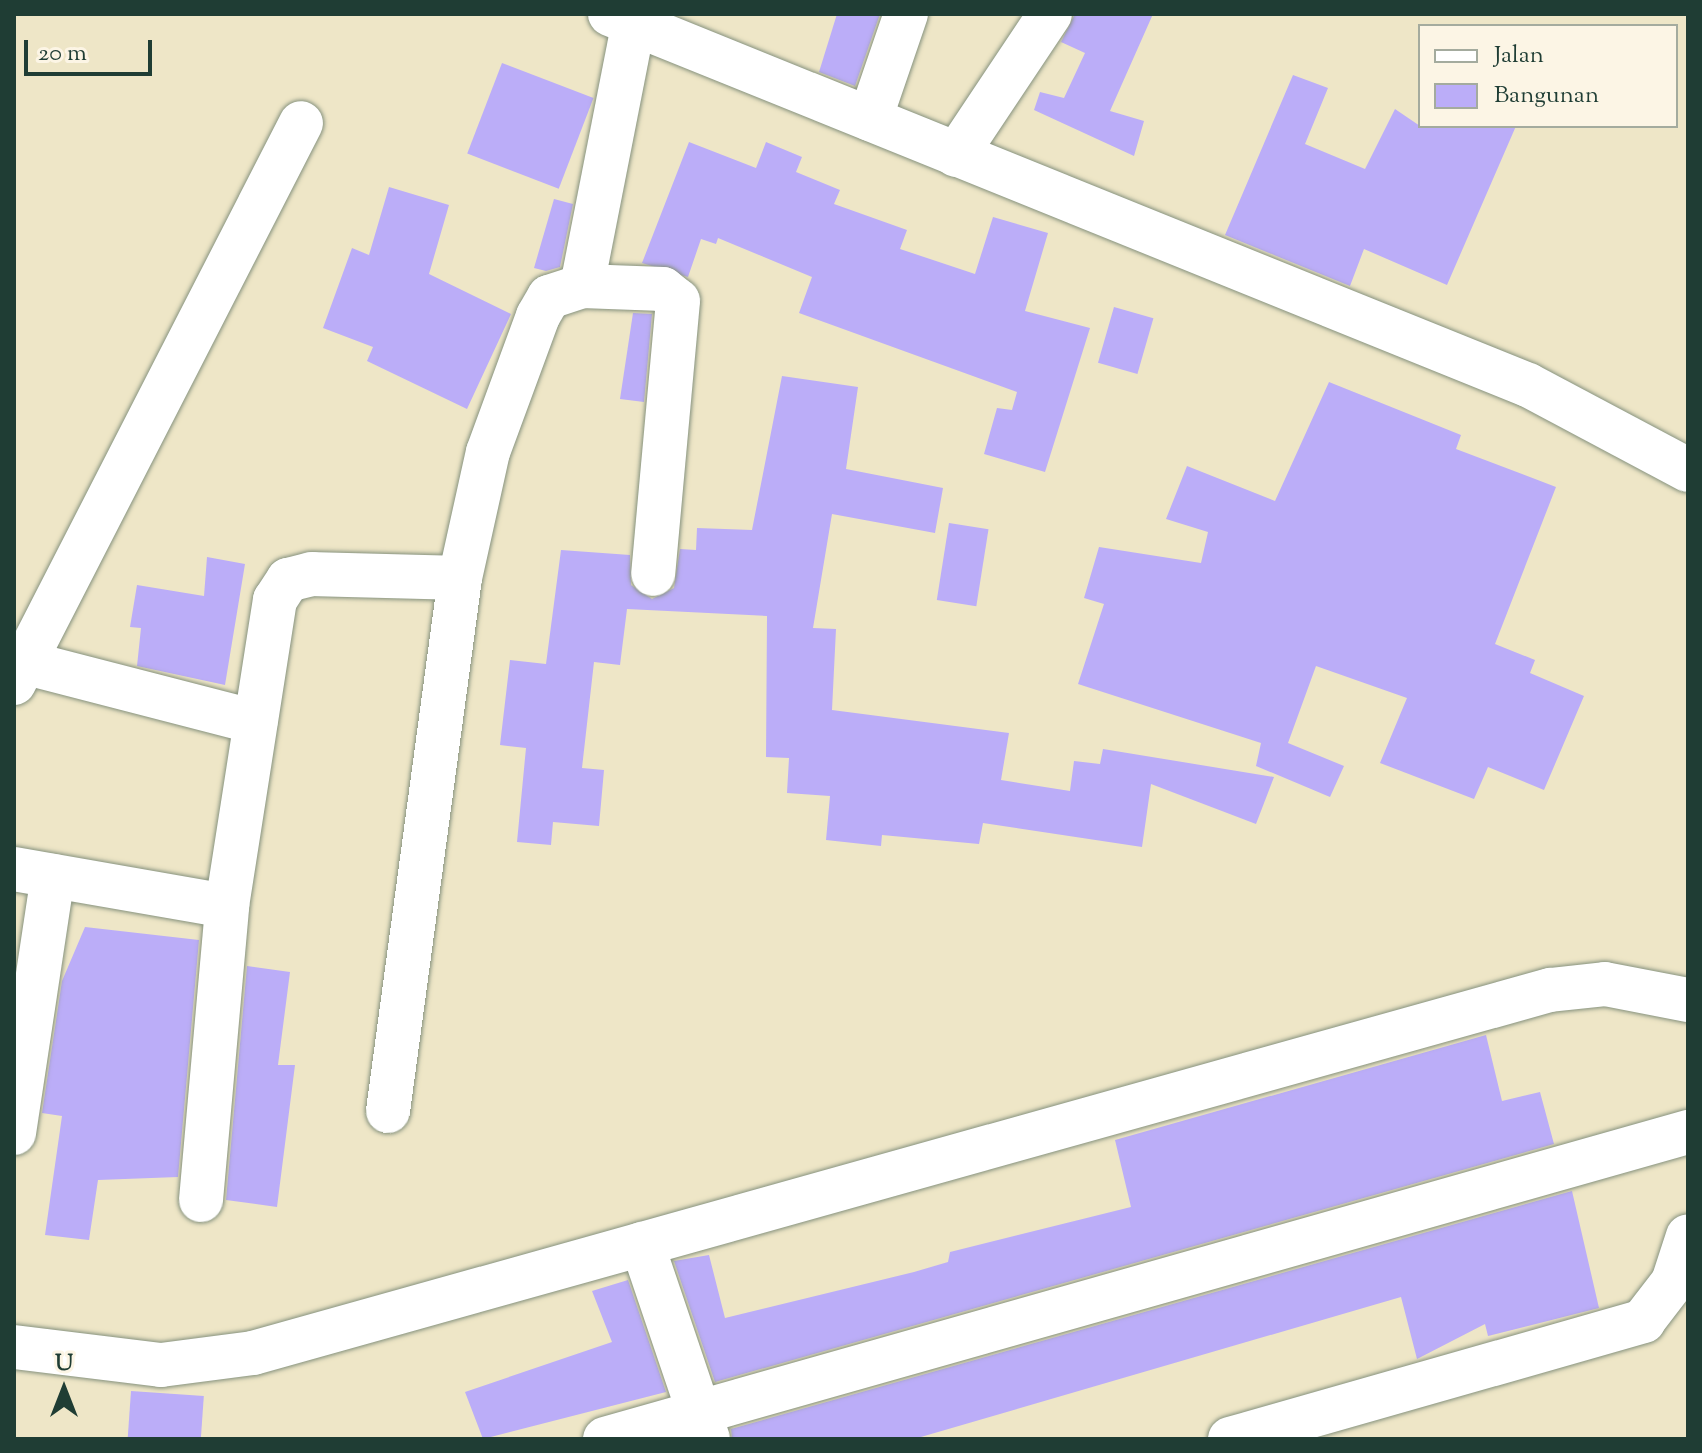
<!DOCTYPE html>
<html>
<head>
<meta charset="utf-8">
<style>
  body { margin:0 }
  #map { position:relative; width:1702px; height:1453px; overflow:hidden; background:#eee6c7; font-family:"Sorts Mill Goudy",serif }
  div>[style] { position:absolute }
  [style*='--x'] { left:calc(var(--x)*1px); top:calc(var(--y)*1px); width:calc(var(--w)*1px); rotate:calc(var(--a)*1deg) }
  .building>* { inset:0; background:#bbadf8; transform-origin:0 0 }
  .roads { filter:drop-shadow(0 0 2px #86927e) drop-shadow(0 0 2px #86927e) }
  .minor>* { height:44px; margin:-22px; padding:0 22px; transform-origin:22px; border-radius:22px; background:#fff }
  span { translate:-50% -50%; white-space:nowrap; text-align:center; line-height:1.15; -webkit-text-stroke:6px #fcf5e5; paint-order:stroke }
  .frame { position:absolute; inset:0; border:16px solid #1f3d34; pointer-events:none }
  .legend { position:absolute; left:1418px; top:24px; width:260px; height:104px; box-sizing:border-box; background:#fcf5e5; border:2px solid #a4ab9e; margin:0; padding:10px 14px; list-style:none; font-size:24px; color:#1f3d34 }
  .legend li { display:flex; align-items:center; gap:16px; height:40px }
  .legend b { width:40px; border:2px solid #a4ab9e }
  .north { position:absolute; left:24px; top:1349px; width:80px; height:80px; -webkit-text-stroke:6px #fcf5e5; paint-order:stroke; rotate:0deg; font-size:22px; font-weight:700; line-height:32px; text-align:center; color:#1f3d34 }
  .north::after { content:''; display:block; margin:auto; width:28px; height:36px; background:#1f3d34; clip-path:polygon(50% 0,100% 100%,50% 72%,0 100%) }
  .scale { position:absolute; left:24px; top:40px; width:128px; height:36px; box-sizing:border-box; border:4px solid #1f3d34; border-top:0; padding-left:10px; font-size:24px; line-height:28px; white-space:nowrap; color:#1f3d34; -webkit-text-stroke:6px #fcf5e5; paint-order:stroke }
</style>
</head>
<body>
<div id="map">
  <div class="building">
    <div style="clip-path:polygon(837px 14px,880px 14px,855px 86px,819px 72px)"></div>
    <div style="clip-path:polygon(1075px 14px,1153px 14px,1110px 111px,1144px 121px,1134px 156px,1034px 110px,1040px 92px,1064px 98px,1085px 53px,1061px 42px)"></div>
    <div style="left:502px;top:63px;width:98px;height:97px;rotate:21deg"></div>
    <div style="clip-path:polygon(1293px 75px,1328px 88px,1305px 144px,1365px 169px,1395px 109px,1420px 126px,1516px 126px,1447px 285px,1364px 249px,1350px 286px,1225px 235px)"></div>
    <div style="clip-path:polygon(689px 142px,756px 168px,766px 142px,802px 157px,796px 172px,840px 190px,834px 204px,907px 230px,900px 249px,975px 274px,993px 217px,1048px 233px,1025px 311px,1090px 328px,1045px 472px,984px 454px,997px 408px,1012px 410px,1017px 392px,799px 313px,812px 277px,718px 238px,716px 244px,701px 239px,688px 277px,642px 263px)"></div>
    <div style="clip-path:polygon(389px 187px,449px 205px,429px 274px,511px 314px,467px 409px,367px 361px,373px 347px,323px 328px,352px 248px,369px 255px)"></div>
    <div style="clip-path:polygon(554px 199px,573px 204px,560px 267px,546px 271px,534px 268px)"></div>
    <div style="left:1114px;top:307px;width:41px;height:58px;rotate:16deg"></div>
    <div style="clip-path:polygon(633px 313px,652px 314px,644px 402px,620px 399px)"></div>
    <div style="clip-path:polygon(782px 376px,858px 387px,846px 469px,943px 488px,935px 533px,832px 514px,813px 628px,836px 629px,832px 710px,1009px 733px,1001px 780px,1070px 791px,1074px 761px,1100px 764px,1103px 749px,1274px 777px,1256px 824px,1151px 784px,1142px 847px,983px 823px,979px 844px,882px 835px,881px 846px,826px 840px,830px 796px,787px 793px,789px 758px,766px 757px,767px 616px,627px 609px,620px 665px,594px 662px,582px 768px,604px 770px,599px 826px,553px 822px,551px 845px,517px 842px,526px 748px,500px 745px,510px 660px,546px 664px,561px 550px,630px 555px,631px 585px,652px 599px,674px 588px,680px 549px,696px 550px,697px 528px,752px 530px)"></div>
    <div style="clip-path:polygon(1329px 382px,1461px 435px,1456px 449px,1556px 487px,1495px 644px,1535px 660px,1530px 673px,1584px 696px,1544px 790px,1488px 767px,1474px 799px,1380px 763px,1407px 698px,1316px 666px,1288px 743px,1344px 766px,1330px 797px,1256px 766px,1261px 743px,1078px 684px,1104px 604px,1084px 598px,1099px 547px,1201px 563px,1208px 532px,1166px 519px,1187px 466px,1275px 501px)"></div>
    <div style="left:949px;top:523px;width:40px;height:78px;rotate:9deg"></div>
    <div style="clip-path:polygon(207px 557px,245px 564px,225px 685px,137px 666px,141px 628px,130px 627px,137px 585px,204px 596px)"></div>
    <div style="clip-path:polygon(85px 927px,199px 940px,178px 1177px,98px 1180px,89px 1240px,45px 1235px,62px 1116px,42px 1113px,62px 981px)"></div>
    <div style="clip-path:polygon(247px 966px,290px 972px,278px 1065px,295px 1065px,277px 1207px,226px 1200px)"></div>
    <div style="clip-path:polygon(1486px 1035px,1502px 1101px,1540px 1092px,1554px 1144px,715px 1382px,674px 1261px,709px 1255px,725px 1318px,914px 1272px,948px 1262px,950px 1252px,1131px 1207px,1115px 1140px)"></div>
    <div style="clip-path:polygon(1572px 1191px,1599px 1308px,1488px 1336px,1485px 1324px,1417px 1359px,1401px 1297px,914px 1439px,732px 1439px,731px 1429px)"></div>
    <div style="clip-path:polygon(628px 1280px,666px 1392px,483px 1439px,465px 1392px,612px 1342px,592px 1291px)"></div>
    <div style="left:131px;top:1391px;width:73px;height:48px;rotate:4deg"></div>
  </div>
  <div class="roads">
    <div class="minor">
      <div style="--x:610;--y:14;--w:990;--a:22.01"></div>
      <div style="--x:1528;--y:385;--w:181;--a:28"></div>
      <div style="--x:870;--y:119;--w:111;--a:-71.1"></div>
      <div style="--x:956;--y:155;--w:169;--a:-56.3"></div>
      <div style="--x:582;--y:286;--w:81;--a:2.1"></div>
      <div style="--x:663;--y:289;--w:19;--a:39"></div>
      <div style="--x:678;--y:301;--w:274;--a:95.2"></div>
      <div style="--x:27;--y:663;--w:236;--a:14.5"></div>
      <div style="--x:14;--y:683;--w:629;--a:-62.86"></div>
      <div style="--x:14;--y:869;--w:216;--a:9.9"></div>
      <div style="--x:388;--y:1111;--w:538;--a:-82.31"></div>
      <div style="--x:460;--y:578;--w:129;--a:-77.5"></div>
      <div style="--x:488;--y:452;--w:145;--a:-69.8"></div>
      <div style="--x:538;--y:316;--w:22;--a:-60"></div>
      <div style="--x:549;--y:297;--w:35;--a:-18"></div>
      <div style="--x:582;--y:286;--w:269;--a:-78.9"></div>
      <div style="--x:14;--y:1133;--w:260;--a:-81.4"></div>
      <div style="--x:201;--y:1200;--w:295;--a:-84.9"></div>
      <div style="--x:227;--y:906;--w:310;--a:-81.1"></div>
      <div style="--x:275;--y:600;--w:24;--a:-57"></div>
      <div style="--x:288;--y:580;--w:25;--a:-14"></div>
      <div style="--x:312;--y:574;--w:148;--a:1.5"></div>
      <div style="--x:642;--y:1244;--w:206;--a:71.3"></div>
      <div style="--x:14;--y:1347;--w:148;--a:7"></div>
      <div style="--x:161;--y:1365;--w:93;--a:-7.4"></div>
      <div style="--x:253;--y:1353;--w:1347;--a:-15.64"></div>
      <div style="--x:1550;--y:990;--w:55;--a:-6.2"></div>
      <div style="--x:1605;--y:984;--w:85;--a:10.9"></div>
      <div style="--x:605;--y:1439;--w:1126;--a:-15.83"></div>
      <div style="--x:1230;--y:1439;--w:430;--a:-15.9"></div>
      <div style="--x:1643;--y:1321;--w:49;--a:-52.4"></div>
      <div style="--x:1673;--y:1282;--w:48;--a:-71.9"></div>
    </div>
  </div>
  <div class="frame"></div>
  <ul class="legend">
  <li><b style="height:10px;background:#fff"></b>Jalan</li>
  <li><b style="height:22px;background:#bbadf8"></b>Bangunan</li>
  </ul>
  <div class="north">U</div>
  <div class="scale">20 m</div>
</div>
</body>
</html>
